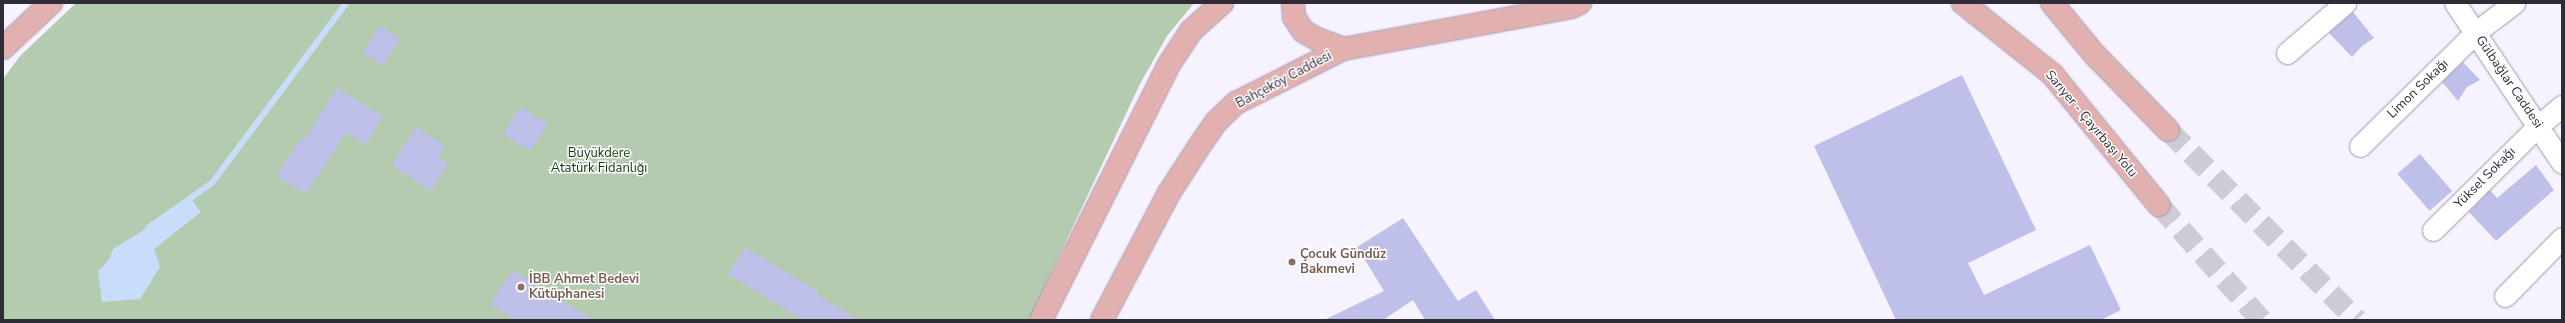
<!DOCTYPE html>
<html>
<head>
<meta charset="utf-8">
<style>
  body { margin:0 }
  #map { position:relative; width:2565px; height:323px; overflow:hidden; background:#f7f3fe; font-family:"Nunito Sans",sans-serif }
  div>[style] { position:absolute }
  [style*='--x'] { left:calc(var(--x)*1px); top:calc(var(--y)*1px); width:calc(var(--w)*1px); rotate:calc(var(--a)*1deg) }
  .green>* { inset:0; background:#b4cbb0 }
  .water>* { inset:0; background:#c8ddfa }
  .stream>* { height:6px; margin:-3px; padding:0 3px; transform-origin:3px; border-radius:3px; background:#c8ddfa }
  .building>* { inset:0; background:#bfc0ea; transform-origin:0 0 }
  .primary-tunnel>* { height:22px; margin-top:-11px; transform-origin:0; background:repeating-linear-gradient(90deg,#cfcbd6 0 22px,transparent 0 33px) }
  .roads { filter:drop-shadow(0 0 1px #a096af) drop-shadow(0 0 1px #a096af) }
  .minor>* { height:21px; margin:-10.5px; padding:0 10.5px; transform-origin:10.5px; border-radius:10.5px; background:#fff }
  .primary>* { height:22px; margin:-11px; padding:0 11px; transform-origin:11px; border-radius:11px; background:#e2b0af }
  .dots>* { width:11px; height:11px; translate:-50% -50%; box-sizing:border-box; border:2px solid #fff; border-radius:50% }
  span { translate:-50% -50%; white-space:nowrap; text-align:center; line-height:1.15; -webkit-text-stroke:3px #fff; paint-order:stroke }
  .street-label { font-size:13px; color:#302c36 }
  .park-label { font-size:13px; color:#0d3808 }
  .education-label { font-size:13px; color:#785e54; font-weight:700 }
  .left { translate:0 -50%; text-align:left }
  .frame { position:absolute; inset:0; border:4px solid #302c36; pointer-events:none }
</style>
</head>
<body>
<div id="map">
  <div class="green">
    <div style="clip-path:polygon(76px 3px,1194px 3px,1167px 36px,1140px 84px,1029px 320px,3px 320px,3px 79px,20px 56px)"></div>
  </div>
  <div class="water">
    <div style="clip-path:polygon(192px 200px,201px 212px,154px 249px,160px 267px,140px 299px,102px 302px,98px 271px,108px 261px,113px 249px)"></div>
  </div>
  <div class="stream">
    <div style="--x:148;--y:228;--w:78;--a:-35.1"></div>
    <div style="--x:212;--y:183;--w:224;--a:-53.3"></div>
  </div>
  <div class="building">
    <div style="clip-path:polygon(2353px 12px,2374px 38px,2362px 46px,2352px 57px,2329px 33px)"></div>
    <div style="left:380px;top:26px;width:24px;height:32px;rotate:33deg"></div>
    <div style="clip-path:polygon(2463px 62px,2480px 80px,2467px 87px,2458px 101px,2442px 82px)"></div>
    <div style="clip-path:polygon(1962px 75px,2036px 230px,1968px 263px,1984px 295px,2090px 245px,2121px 310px,2101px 320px,1896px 320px,1814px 146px)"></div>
    <div style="clip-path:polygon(337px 88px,383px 116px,366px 144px,346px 132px,306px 194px,276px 176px,302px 137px,305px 139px)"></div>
    <div style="left:521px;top:107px;width:32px;height:32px;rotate:34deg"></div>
    <div style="clip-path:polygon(416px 127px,445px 146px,438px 157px,448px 164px,431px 191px,392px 165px)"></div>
    <div style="left:2420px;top:154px;width:49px;height:30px;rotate:49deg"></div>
    <div style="clip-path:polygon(2536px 165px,2554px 190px,2496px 241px,2469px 212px,2490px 190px,2497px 198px)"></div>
    <div style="clip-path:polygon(1403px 218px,1458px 301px,1476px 290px,1495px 320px,1425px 320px,1413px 300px,1383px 320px,1324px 320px,1384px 291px,1357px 247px)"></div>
    <div style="clip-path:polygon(745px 247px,818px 292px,817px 295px,858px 320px,803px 320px,728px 274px)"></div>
    <div style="clip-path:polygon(513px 270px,593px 320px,516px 320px,490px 304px)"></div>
  </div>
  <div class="primary-tunnel">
    <div style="--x:2168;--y:130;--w:268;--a:45.2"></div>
    <div style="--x:2159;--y:205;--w:154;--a:48.4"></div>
  </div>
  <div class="roads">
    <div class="minor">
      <div style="--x:2455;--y:3;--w:192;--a:56.2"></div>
      <div style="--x:2287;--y:53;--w:77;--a:-40.8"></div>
      <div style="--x:2360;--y:146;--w:163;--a:-44.5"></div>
      <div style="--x:2476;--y:32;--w:48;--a:-37.3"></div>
      <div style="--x:2433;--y:230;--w:148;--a:-44.7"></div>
      <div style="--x:2538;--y:126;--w:31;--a:-40"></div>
      <div style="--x:2505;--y:296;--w:81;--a:-45.5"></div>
    </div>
    <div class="primary">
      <div style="--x:1293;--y:3;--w:14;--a:86"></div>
      <div style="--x:1294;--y:17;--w:17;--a:57"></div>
      <div style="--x:1303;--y:31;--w:14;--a:30"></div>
      <div style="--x:1315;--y:38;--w:30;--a:21"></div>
      <div style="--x:1963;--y:3;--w:114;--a:38.6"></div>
      <div style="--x:2052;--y:74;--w:169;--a:50.8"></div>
      <div style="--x:2052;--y:3;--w:66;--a:50.5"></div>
      <div style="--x:2094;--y:54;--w:106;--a:45.8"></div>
      <div style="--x:3;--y:48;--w:66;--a:-43.2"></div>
      <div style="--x:1041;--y:320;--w:284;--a:-63.4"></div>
      <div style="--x:1168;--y:66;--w:42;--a:-56.7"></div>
      <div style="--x:1191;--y:31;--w:42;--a:-42.1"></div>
      <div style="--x:1102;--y:320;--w:144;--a:-62.2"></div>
      <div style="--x:1169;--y:193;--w:57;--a:-57.1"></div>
      <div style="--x:1200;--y:145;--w:28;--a:-55"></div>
      <div style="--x:1216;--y:122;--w:28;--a:-44"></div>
      <div style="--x:1236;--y:103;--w:120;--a:-26.8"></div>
      <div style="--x:1343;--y:49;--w:232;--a:-10.4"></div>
      <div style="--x:1571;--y:7;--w:10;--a:-24"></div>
    </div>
  </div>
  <div class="dots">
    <div style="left:1292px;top:262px;background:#8d6e63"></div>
    <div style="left:521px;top:287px;background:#8d6e63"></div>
  </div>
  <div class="street-label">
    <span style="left:1284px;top:80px;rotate:-28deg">Bahçeköy Caddesi</span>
    <span style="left:2509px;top:82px;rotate:56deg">Gülbağlar Caddesi</span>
    <span style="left:2418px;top:89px;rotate:-44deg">Limon Sokağı</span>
    <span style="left:2091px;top:124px;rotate:50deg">Sarıyer - Çayırbaşı Yolu</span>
    <span style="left:2485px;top:178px;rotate:-45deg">Yüksel Sokağı</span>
  </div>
  <div class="park-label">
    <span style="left:599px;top:161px">Büyükdere<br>Atatürk Fidanlığı</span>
  </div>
  <div class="education-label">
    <span class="left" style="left:1300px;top:262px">Çocuk Gündüz<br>Bakımevi</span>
    <span class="left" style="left:529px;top:287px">İBB Ahmet Bedevi<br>Kütüphanesi</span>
  </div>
  <div class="frame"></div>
</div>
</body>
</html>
